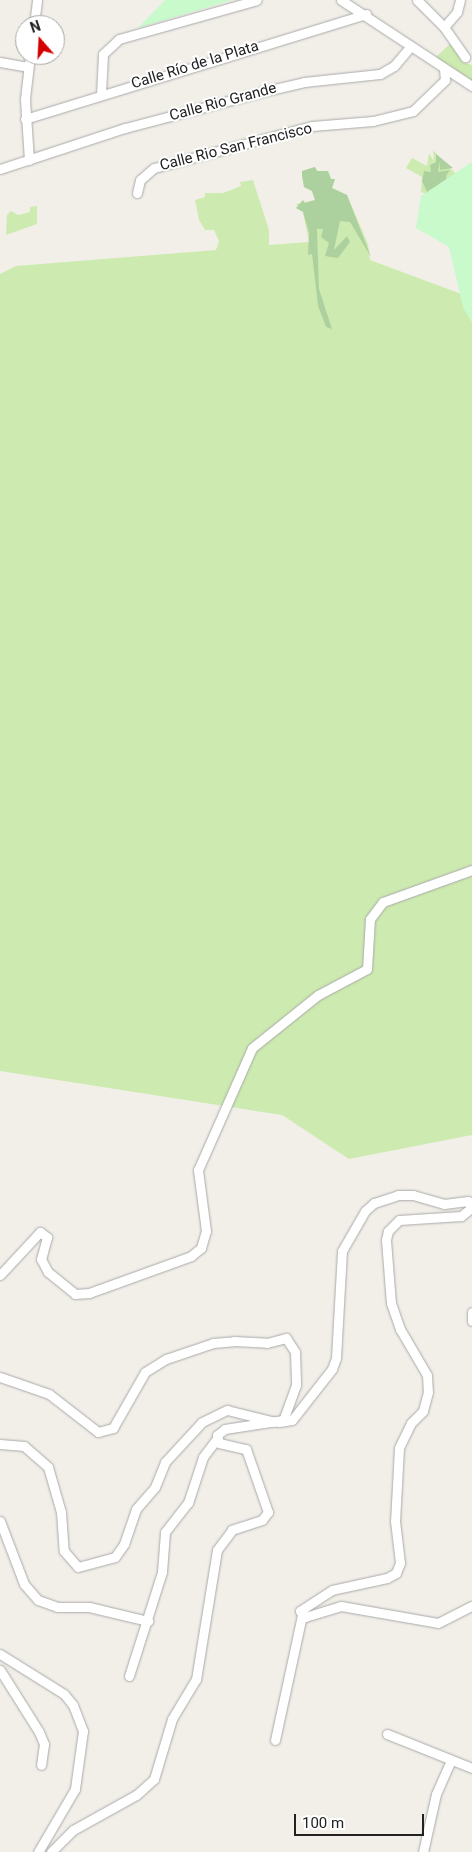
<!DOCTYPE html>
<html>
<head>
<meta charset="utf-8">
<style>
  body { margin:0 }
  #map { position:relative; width:472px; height:1852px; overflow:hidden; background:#f2efe9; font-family:Roboto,sans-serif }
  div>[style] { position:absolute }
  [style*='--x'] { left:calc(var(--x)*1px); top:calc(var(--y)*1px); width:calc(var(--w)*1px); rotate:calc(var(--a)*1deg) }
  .grass>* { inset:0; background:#cdebb0 }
  .forest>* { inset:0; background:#add19e }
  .park>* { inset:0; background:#c8facc }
  .roads { filter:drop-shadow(0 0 1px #a9a9a9) drop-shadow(0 0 1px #a9a9a9) }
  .street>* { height:9px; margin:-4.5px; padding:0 4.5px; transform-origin:4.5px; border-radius:4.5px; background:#fff }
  span { translate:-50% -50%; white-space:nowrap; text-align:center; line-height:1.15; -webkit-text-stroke:4px #fff; paint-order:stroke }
  .street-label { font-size:15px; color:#222 }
  .north { position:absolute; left:15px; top:15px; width:50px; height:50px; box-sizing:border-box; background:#fff; border:1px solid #a7a7a7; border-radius:50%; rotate:341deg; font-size:14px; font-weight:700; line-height:20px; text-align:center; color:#222 }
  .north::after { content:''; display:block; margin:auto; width:18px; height:22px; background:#d40000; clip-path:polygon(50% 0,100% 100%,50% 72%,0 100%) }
  .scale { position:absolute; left:294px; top:1814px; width:130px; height:22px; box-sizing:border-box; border:2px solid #222; border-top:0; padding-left:6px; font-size:15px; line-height:18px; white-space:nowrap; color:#222; -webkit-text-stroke:4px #fff; paint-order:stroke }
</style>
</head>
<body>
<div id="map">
  <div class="grass">
    <div style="clip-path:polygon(452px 42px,462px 62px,472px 65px,472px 83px,435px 58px)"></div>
    <div style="clip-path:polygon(433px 150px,456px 174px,439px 198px,421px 192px,422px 177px,406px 168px,412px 158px,427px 166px,429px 153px,434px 161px)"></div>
    <div style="clip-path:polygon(315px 167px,317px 171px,328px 171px,331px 179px,335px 179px,332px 188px,347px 195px,368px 244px,370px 260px,472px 298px,472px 1135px,349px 1159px,282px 1115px,0 1071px,0 274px,16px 266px,216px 250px,219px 241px,214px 230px,205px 230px,199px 220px,195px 200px,205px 197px,205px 193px,223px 193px,241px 186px,240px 182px,253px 180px,269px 230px,269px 245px,309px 242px,303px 212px,296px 204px,315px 200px,312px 191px,304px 187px,302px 175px,302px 171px)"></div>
    <div style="clip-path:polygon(37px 206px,37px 224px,6px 235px,7px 215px,11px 211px,18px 215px,30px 212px,30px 207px)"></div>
  </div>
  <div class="forest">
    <div style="clip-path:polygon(436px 154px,453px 168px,440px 170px,440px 162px,438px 172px,450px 170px,446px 176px,448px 185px,430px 198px,422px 181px,424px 171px,431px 172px,430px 165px,436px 162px)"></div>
    <div style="clip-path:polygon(315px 167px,317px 171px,328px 171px,331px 179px,335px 179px,332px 188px,347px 195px,371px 257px,350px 222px,340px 221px,334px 250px,347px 236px,350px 242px,338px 258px,325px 256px,329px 243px,321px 237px,323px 229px,317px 229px,319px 289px,332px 329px,326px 327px,318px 306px,312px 254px,308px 255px,309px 233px,303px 212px,296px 208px,303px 200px,305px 203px,315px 200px,312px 191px,304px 187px,302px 175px,302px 171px)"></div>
  </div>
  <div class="park">
    <div style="clip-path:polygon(165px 0,232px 0,138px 28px)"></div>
    <div style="clip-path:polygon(472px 162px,472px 323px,463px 307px,449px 247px,416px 228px,421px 196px)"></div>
  </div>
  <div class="roads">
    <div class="street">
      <div style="--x:341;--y:0;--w:157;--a:33.3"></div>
      <div style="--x:417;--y:0;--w:38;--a:45"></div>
      <div style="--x:444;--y:27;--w:37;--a:55"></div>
      <div style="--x:34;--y:25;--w:25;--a:-83"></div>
      <div style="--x:444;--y:27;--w:20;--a:-49"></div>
      <div style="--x:457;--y:12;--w:12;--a:-76"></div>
      <div style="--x:0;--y:62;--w:28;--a:10"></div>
      <div style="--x:101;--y:94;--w:40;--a:-87.1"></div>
      <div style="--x:103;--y:54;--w:22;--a:-43"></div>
      <div style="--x:119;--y:39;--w:143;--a:-15.8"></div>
      <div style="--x:25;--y:119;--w:357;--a:-17.1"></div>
      <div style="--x:29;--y:160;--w:61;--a:-93.8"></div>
      <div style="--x:25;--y:99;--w:44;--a:-83.5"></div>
      <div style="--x:0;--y:169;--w:132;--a:-18.2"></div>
      <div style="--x:125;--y:128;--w:150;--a:-14.7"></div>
      <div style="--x:270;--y:90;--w:35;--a:-13"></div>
      <div style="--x:304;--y:82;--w:76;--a:-6"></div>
      <div style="--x:380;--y:74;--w:16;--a:-30"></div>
      <div style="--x:394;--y:66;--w:26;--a:-50"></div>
      <div style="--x:137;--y:193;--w:13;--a:-77"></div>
      <div style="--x:140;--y:180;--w:18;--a:-41"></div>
      <div style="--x:154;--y:168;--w:163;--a:-14.9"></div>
      <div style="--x:312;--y:126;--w:61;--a:-4.7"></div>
      <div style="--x:373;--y:121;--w:41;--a:-14"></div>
      <div style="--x:413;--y:111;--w:45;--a:-44.1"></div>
      <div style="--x:445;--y:80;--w:11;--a:-95"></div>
      <div style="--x:0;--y:1275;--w:59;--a:-47.1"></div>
      <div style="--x:40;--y:1232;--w:9;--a:36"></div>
      <div style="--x:47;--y:1237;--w:23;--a:105"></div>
      <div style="--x:41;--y:1259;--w:15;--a:62"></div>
      <div style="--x:48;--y:1272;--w:35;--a:39"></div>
      <div style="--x:75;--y:1294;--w:14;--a:-4"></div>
      <div style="--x:89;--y:1293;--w:109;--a:-19.9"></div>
      <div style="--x:191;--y:1256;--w:13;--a:-39"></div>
      <div style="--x:201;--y:1248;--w:18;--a:-74"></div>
      <div style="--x:206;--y:1231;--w:62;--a:-97.5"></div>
      <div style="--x:198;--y:1170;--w:133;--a:-66.1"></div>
      <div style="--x:252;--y:1048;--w:85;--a:-38.8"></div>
      <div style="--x:318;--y:995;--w:55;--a:-28"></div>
      <div style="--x:367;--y:969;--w:50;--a:-86.6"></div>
      <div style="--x:370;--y:919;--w:21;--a:-53"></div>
      <div style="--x:383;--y:902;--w:95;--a:-19.8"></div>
      <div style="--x:472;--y:1312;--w:9;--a:90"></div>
      <div style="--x:0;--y:1377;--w:52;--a:19.1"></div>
      <div style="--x:49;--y:1394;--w:62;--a:37.8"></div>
      <div style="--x:98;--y:1432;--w:16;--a:-15"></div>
      <div style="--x:113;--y:1428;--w:64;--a:-60.3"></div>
      <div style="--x:145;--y:1372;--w:25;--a:-32"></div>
      <div style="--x:166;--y:1359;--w:50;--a:-18.8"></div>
      <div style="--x:213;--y:1343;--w:21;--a:-5"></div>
      <div style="--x:234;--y:1341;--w:33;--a:3"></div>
      <div style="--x:267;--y:1343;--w:20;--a:-15"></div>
      <div style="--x:286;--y:1338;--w:17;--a:57"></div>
      <div style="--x:295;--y:1352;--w:33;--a:88"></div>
      <div style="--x:296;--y:1385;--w:37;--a:110"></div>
      <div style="--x:283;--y:1420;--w:59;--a:171.2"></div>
      <div style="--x:225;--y:1429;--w:10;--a:143"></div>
      <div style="--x:217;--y:1435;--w:8;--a:76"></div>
      <div style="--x:219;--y:1443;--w:28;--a:13"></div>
      <div style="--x:246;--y:1449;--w:67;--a:70.8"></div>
      <div style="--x:268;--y:1512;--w:10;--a:127"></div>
      <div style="--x:262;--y:1520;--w:32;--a:162"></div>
      <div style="--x:232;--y:1530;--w:25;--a:127"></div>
      <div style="--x:217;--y:1550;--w:131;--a:99.2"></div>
      <div style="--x:196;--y:1679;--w:47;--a:121"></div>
      <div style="--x:172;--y:1719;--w:63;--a:106.7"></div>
      <div style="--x:154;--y:1779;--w:24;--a:138"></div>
      <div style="--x:136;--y:1795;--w:72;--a:150.9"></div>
      <div style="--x:73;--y:1830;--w:31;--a:135"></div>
      <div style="--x:279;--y:1422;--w:13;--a:-9"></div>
      <div style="--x:292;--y:1420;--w:65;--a:-51.9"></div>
      <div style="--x:332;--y:1369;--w:12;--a:-70"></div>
      <div style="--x:336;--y:1358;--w:107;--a:-86.8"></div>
      <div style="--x:342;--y:1251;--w:46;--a:-60.1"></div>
      <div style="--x:365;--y:1211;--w:12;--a:-42"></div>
      <div style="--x:374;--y:1203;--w:25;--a:-18"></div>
      <div style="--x:398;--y:1195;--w:15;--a:0"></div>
      <div style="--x:413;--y:1195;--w:32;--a:16"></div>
      <div style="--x:444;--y:1204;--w:24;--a:-7"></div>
      <div style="--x:468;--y:1201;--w:8;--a:67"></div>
      <div style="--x:471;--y:1208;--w:13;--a:141"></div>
      <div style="--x:461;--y:1216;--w:62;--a:176.3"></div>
      <div style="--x:399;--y:1220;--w:16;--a:135"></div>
      <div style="--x:388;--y:1231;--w:9;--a:103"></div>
      <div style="--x:386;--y:1240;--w:63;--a:85.5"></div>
      <div style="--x:391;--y:1303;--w:28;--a:71"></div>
      <div style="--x:400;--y:1329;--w:53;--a:59.6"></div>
      <div style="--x:427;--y:1375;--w:17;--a:87"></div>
      <div style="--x:428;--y:1392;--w:20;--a:105"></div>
      <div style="--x:423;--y:1411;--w:17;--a:135"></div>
      <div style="--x:411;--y:1423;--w:28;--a:116"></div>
      <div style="--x:399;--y:1448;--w:73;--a:93.1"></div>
      <div style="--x:395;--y:1521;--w:42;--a:83.2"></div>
      <div style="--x:400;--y:1563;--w:11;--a:112"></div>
      <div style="--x:396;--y:1573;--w:10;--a:151"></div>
      <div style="--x:387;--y:1578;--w:56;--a:167.7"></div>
      <div style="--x:332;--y:1590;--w:38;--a:147"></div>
      <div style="--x:300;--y:1611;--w:8;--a:50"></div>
      <div style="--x:305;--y:1617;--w:38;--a:-17"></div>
      <div style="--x:341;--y:1606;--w:98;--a:9.9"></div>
      <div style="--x:438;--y:1623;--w:38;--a:-27"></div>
      <div style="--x:0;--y:1444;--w:24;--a:5"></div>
      <div style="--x:24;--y:1446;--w:32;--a:41"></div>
      <div style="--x:48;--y:1467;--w:47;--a:73.9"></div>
      <div style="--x:61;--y:1512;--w:39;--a:86"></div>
      <div style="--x:64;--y:1551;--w:21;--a:49"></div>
      <div style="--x:78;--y:1567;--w:38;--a:-15"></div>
      <div style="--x:115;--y:1557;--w:16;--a:-55"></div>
      <div style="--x:124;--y:1544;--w:37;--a:-71"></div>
      <div style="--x:136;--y:1509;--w:29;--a:-49"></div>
      <div style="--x:155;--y:1487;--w:27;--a:-68"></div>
      <div style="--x:165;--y:1462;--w:54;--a:-47.2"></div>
      <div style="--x:202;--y:1422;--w:28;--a:-26"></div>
      <div style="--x:227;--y:1410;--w:49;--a:14"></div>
      <div style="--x:0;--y:1521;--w:67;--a:69.1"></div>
      <div style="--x:24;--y:1584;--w:21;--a:49"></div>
      <div style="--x:38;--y:1600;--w:20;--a:20"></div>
      <div style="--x:57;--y:1607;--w:32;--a:0"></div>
      <div style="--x:89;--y:1607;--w:61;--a:13.3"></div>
      <div style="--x:0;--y:1654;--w:75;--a:32"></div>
      <div style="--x:64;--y:1694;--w:14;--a:51"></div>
      <div style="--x:73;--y:1705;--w:28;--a:69"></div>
      <div style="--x:83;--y:1731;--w:59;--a:97.9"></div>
      <div style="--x:75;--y:1789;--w:73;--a:120.4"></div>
      <div style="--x:0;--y:1670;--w:73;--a:57.8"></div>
      <div style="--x:39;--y:1732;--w:13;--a:67"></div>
      <div style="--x:44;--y:1744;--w:21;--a:98"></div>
      <div style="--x:129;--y:1676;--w:109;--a:-72.4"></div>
      <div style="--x:162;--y:1572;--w:40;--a:-85.7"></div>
      <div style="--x:165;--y:1532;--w:37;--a:-52"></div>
      <div style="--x:188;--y:1503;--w:48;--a:-71.9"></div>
      <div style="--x:203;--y:1457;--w:21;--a:-53"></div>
      <div style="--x:387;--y:1734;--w:92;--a:21.8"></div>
      <div style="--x:275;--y:1740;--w:128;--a:-77.8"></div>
      <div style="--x:423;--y:1852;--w:59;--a:-77.4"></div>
      <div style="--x:436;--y:1794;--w:35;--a:-66"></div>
    </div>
  </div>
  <div class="street-label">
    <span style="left:195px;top:65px;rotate:-17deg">Calle Río de la Plata</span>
    <span style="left:223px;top:102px;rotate:-15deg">Calle Rio Grande</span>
    <span style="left:236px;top:147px;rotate:-14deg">Calle Rio San Francisco</span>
  </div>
  <div class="north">N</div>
  <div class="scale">100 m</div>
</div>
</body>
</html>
